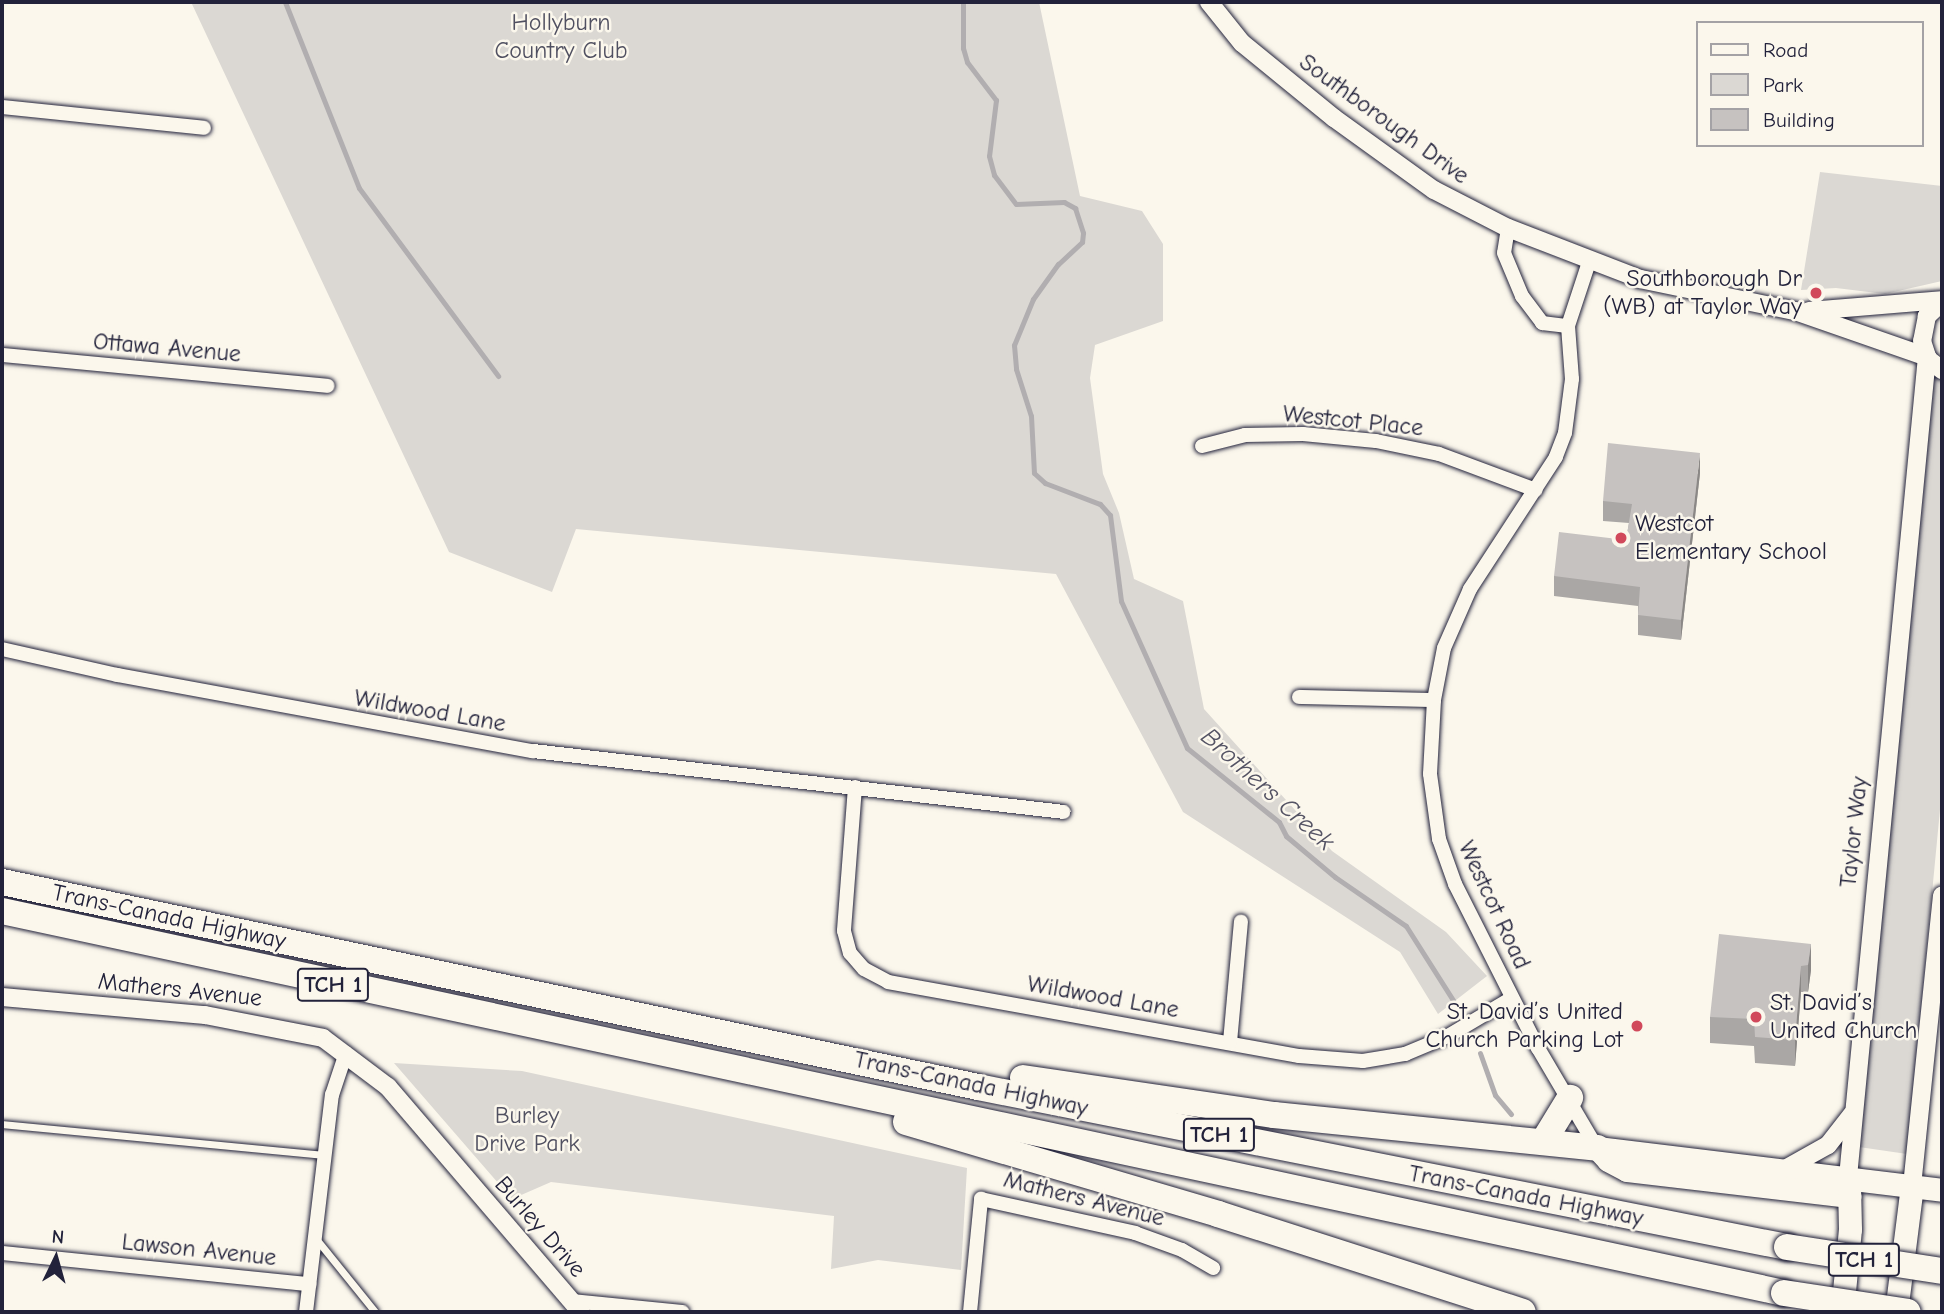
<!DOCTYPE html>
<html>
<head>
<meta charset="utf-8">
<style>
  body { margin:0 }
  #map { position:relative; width:1944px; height:1314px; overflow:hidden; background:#fbf7ec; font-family:"Comic Neue",sans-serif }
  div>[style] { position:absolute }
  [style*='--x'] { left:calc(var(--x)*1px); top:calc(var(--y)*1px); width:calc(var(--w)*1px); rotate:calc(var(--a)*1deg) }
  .green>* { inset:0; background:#dbd8d3 }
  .stream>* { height:5px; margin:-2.5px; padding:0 2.5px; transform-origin:2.5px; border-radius:2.5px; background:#b1aeb0 }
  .roads { filter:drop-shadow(0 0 2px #22223b) drop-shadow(0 0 2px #22223b) }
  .service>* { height:7px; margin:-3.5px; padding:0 3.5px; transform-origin:3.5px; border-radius:3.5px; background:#fbf7ec }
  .minor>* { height:14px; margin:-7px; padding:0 7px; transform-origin:7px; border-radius:7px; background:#fbf7ec }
  .tertiary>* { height:18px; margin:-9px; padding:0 9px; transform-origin:9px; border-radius:9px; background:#fbf7ec }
  .trunk>* { height:23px; margin:-11.5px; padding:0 11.5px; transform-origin:11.5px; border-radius:11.5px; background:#fbf7ec }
  .motorway>* { height:26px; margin:-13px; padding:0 13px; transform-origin:13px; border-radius:13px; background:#fbf7ec }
  .bridges { filter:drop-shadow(0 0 2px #22223b) drop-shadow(0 0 2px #22223b) }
  .motorway-bridge>* { height:26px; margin:-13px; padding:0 13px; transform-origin:13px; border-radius:13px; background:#fbf7ec }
  .wall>* { inset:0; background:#aaa7a5 }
  .shaded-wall>* { inset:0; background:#8b8886 }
  .building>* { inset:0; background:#c6c2c0 }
  .dots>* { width:19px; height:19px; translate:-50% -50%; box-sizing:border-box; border:4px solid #fbf7ec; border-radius:50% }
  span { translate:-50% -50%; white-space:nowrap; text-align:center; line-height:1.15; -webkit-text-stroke:5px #fbf7ec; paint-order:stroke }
  .shield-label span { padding:2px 5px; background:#fbf7ec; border:2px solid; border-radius:5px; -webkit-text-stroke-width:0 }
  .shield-label { font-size:23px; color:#22223b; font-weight:700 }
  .park-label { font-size:24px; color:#505061 }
  .street-label { font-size:24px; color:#22223b }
  .poi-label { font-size:24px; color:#22223b }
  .right { translate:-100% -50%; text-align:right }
  .left { translate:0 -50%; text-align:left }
  .water-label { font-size:26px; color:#545364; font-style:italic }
  .frame { position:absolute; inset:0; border:4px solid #22223b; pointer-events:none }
  .legend { position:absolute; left:1696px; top:21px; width:228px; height:126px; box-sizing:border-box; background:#fbf7ec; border:2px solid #a4a2a5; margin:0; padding:9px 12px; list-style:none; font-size:21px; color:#22223b }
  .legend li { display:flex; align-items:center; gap:14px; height:35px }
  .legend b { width:35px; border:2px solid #a4a2a5 }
  .north { position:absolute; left:21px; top:1223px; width:70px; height:70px; -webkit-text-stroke:5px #fbf7ec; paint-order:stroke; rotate:5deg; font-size:19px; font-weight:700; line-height:28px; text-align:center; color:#22223b }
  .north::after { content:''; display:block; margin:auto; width:24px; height:32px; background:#22223b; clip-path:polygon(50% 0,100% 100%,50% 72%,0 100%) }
</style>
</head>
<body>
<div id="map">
  <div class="green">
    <div style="clip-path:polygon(191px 2px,1039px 2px,1080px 196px,1142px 211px,1163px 244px,1163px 321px,1095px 345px,1090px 378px,1103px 474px,1119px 513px,1134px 579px,1183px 601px,1204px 709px,1332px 851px,1446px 932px,1487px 976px,1438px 1014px,1400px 952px,1183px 812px,1056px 574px,576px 529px,552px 592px,449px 552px)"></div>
    <div style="clip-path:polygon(1820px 172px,1942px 186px,1942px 281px,1885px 294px,1836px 288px,1801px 290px)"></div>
    <div style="clip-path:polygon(1932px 374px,1942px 377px,1942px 789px,1907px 1154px,1859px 1147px)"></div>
    <div style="clip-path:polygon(394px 1063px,522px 1071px,967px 1168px,961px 1270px,878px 1260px,831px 1269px,834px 1216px,551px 1182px,512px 1199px)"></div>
  </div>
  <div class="stream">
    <div style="--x:285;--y:2;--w:200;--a:68.3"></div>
    <div style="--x:359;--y:188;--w:234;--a:53.5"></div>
    <div style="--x:963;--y:2;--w:46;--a:90"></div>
    <div style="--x:963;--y:48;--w:15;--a:74"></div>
    <div style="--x:967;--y:62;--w:48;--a:52.7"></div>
    <div style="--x:996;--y:100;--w:56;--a:97.1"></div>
    <div style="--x:989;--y:156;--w:20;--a:75"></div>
    <div style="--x:994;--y:175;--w:36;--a:53"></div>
    <div style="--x:1016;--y:204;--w:48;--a:-2.4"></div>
    <div style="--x:1064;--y:202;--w:13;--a:29"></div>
    <div style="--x:1075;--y:208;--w:26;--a:72"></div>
    <div style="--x:1083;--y:233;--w:9;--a:96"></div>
    <div style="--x:1082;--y:242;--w:33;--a:137"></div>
    <div style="--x:1058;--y:264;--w:43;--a:125.5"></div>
    <div style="--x:1033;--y:299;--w:50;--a:112.4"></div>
    <div style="--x:1014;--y:345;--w:24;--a:85"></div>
    <div style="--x:1016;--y:369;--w:49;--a:72.3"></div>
    <div style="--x:1031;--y:416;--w:57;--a:87"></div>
    <div style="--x:1034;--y:473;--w:15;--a:42"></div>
    <div style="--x:1045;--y:483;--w:59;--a:20.9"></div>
    <div style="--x:1100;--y:504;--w:15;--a:48"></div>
    <div style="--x:1110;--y:515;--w:87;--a:82.7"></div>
    <div style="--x:1121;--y:601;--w:161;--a:65.8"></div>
    <div style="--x:1187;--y:748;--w:118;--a:38.8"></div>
    <div style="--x:1279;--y:822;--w:16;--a:63"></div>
    <div style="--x:1286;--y:836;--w:64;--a:39.9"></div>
    <div style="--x:1335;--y:877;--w:86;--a:34.6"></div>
    <div style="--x:1406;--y:926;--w:88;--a:57.6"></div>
    <div style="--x:1480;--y:1053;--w:45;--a:70.3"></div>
    <div style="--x:1495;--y:1095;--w:25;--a:50"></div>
  </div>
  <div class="roads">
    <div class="service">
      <div style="--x:2;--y:1124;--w:323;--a:5.5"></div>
      <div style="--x:317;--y:1240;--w:92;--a:51.1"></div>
    </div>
    <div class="minor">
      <div style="--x:2;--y:107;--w:203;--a:5.9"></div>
      <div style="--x:1508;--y:228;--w:25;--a:99"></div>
      <div style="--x:1504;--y:253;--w:47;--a:67.3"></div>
      <div style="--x:1522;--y:296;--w:34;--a:53"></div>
      <div style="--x:1542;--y:323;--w:26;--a:7"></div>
      <div style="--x:1589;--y:262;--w:67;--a:108.2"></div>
      <div style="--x:1568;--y:326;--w:53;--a:85.7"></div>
      <div style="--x:1572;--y:379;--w:54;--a:97.4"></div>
      <div style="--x:1565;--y:433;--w:26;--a:111"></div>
      <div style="--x:1556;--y:457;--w:158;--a:123.1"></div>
      <div style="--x:1470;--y:589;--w:64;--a:113.8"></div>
      <div style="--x:1444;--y:648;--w:53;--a:100.9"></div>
      <div style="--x:1434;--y:700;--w:74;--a:93.1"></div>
      <div style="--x:1430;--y:774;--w:66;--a:82.1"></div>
      <div style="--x:1439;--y:839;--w:48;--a:70.4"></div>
      <div style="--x:1455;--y:884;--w:184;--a:63.2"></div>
      <div style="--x:1538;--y:1048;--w:116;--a:59.5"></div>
      <div style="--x:2;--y:355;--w:327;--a:5.4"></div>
      <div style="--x:1202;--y:446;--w:44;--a:-14.3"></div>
      <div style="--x:1245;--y:435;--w:58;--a:-1"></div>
      <div style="--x:1303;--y:434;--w:73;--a:5.5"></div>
      <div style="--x:1376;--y:441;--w:64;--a:11.7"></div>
      <div style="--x:1439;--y:454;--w:103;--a:20.4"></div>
      <div style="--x:2;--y:649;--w:118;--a:12.7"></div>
      <div style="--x:117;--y:675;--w:423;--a:10.4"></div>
      <div style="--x:533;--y:751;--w:534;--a:6.55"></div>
      <div style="--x:1299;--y:697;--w:135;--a:1.3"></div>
      <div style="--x:855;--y:787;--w:144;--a:94.4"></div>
      <div style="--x:844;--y:931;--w:23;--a:75"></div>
      <div style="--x:850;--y:953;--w:21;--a:49"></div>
      <div style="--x:864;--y:969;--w:27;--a:28"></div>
      <div style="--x:888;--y:982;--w:418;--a:10.2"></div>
      <div style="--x:1299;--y:1056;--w:64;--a:4.5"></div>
      <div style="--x:1363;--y:1061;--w:43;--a:-9.5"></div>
      <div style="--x:1405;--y:1054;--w:47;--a:-22.7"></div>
      <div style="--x:1448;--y:1036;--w:74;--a:-30.7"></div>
      <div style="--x:1230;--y:1042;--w:121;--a:-84.8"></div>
      <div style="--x:2;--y:1253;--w:309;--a:5.8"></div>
      <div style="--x:571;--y:1301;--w:112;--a:5.7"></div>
      <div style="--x:306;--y:1312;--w:219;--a:-83.2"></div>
      <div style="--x:332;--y:1095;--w:44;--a:-71.6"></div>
      <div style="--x:970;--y:1312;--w:114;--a:-84.4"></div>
      <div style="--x:981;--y:1199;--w:158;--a:12.4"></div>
      <div style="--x:1135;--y:1233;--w:50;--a:19.9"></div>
      <div style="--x:1182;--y:1250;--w:36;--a:30"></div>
    </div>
    <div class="tertiary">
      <div style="--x:1209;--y:2;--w:53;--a:51.2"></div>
      <div style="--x:1242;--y:43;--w:119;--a:39.2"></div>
      <div style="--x:1334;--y:118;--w:123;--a:35.8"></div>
      <div style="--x:1434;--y:190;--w:83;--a:27.2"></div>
      <div style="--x:1508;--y:228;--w:142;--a:21.1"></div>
      <div style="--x:1640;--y:279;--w:158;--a:11.7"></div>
      <div style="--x:1795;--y:311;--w:140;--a:19.2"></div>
      <div style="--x:1942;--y:302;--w:21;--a:137"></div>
      <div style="--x:1927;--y:316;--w:25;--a:101"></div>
      <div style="--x:1922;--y:341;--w:19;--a:72"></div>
      <div style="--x:1928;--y:359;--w:18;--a:38"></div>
      <div style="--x:1809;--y:311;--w:133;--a:-4.7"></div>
      <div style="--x:2;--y:997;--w:204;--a:5.1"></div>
      <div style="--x:205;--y:1015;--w:120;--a:11"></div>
      <div style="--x:323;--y:1038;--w:81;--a:37"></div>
      <div style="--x:388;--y:1087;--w:296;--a:49.4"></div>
      <div style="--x:1785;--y:1169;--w:49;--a:-29.2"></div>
      <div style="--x:1828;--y:1145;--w:39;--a:-52"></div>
      <div style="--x:1848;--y:1177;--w:824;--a:-84.5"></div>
      <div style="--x:1912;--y:1186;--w:292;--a:-84.1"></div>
    </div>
    <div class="trunk">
      <div style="--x:1597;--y:1148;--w:348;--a:6.9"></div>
      <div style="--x:1597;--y:1148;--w:16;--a:47"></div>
      <div style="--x:1608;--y:1160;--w:21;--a:28"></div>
      <div style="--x:1627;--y:1170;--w:224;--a:6.7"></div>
      <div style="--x:1842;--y:1312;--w:83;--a:-84.5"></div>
      <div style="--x:1850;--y:1229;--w:45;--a:-91.3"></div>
      <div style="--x:1896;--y:1312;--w:127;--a:-82.8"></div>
    </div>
    <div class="motorway">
      <div style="--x:2;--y:882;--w:997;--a:11.86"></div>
      <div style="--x:978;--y:1087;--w:825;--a:11.19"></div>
      <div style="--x:2;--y:911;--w:1822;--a:12.1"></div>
      <div style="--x:1023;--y:1078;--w:254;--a:8.4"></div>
      <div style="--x:1274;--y:1115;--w:325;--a:5.8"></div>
      <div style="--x:906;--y:1122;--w:325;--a:16.4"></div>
      <div style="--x:1218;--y:1214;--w:320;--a:17.8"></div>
      <div style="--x:1543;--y:1142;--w:52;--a:-58.5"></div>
    </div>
  </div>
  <div class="bridges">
    <div class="motorway-bridge">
      <div style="--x:1787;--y:1247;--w:157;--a:8.8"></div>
      <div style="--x:1784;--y:1293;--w:125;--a:8.7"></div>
    </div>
  </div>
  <div class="wall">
    <div style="clip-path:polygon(1700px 473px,1681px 640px,1638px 635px,1638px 606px,1554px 596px,1554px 576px,1626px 540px,1629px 523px,1603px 521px,1603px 501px)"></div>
    <div style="clip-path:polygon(1811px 944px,1811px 970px,1808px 992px,1801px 992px,1795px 1066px,1755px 1063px,1754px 1046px,1710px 1043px,1710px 1017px)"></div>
  </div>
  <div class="shaded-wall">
    <div style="clip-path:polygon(1700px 453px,1700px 473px,1681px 640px,1681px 620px)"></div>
    <div style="clip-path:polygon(1811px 944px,1811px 970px,1808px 992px,1808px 965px)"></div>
    <div style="clip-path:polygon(1801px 966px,1801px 992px,1795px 1066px,1795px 1040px)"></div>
  </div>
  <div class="building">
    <div style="clip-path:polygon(1608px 443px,1700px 453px,1681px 620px,1638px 615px,1640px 587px,1554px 576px,1559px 532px,1626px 540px,1632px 504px,1603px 501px)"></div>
    <div style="clip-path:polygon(1719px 934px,1811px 944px,1808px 965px,1801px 966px,1795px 1040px,1755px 1037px,1754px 1019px,1710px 1017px)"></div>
  </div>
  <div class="dots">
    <div style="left:1816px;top:293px;background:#d1495b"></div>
    <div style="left:1621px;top:538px;background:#d1495b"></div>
    <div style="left:1756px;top:1017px;background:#d1495b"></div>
    <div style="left:1637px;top:1026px;background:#d1495b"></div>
  </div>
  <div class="shield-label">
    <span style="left:333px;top:985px">TCH 1</span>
    <span style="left:1219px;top:1135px">TCH 1</span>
    <span style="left:1864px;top:1260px">TCH 1</span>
  </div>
  <div class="park-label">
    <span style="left:561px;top:37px">Hollyburn<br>Country Club</span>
    <span style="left:527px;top:1130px">Burley<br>Drive Park</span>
  </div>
  <div class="street-label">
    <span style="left:1384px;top:119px;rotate:36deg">Southborough Drive</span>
    <span style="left:167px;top:348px;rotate:5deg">Ottawa Avenue</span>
    <span style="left:1353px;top:421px;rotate:6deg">Westcot Place</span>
    <span style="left:430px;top:711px;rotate:10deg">Wildwood Lane</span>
    <span style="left:1854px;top:832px;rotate:-84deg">Taylor Way</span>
    <span style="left:1494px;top:905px;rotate:65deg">Westcot Road</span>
    <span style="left:169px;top:917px;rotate:12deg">Trans-Canada Highway</span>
    <span style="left:180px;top:990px;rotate:6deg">Mathers Avenue</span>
    <span style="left:1103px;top:997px;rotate:10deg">Wildwood Lane</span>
    <span style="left:971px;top:1084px;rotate:12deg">Trans-Canada Highway</span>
    <span style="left:1526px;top:1196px;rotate:11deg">Trans-Canada Highway</span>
    <span style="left:1084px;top:1199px;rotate:14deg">Mathers Avenue</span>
    <span style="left:540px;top:1227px;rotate:49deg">Burley Drive</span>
    <span style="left:199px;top:1250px;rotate:6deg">Lawson Avenue</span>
  </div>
  <div class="poi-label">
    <span class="right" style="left:1802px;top:293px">Southborough Dr<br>(WB) at Taylor Way</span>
    <span class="left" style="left:1635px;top:538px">Westcot<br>Elementary School</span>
    <span class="left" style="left:1770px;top:1017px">St. David’s<br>United Church</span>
    <span class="right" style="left:1623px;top:1026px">St. David’s United<br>Church Parking Lot</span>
  </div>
  <div class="water-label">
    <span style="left:1267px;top:790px;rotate:42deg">Brothers Creek</span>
  </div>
  <div class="frame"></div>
  <ul class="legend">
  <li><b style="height:9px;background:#fbf7ec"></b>Road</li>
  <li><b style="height:19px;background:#dbd8d3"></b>Park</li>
  <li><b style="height:19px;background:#c6c2c0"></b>Building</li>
  </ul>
  <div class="north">N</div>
</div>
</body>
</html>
